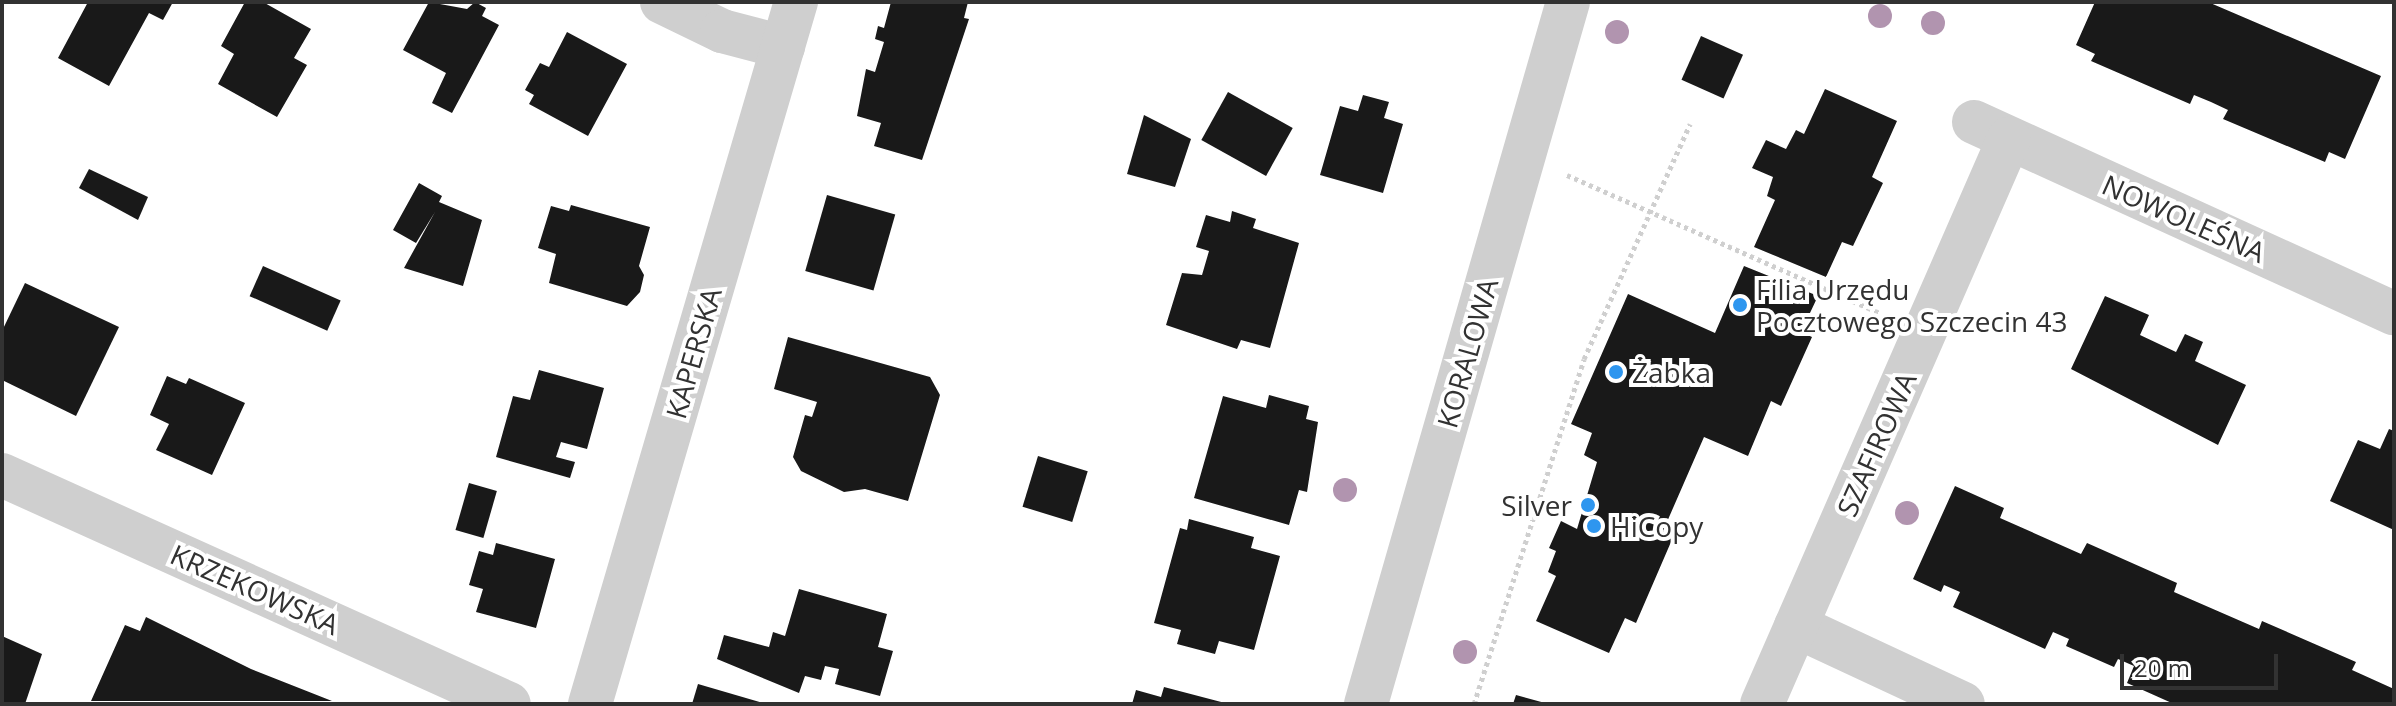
<!DOCTYPE html>
<html>
<head>
<meta charset="utf-8">
<style>
  body { margin:0 }
  #map { position:relative; width:2396px; height:706px; overflow:hidden; background:#fff; font-family:"Open Sans",sans-serif }
  div>[style] { position:absolute }
  [style*='--x'] { left:calc(var(--x)*1px); top:calc(var(--y)*1px); width:calc(var(--w)*1px); rotate:calc(var(--a)*1deg) }
  .building>* { inset:0; background:#191919; transform-origin:0 0 }
  .path>* { height:5px; margin-top:-2.5px; transform-origin:0; background:repeating-linear-gradient(90deg,#cfcfcf 0 4px,transparent 0 8px) }
  .minor>* { height:44px; margin:-22px; padding:0 22px; transform-origin:22px; border-radius:22px; background:#cfcfcf }
  .trees>* { width:24px; height:24px; margin:-12px; border-radius:50%; background:#b194af }
  .dots>* { width:22px; height:22px; translate:-50% -50%; box-sizing:border-box; border:4px solid #fff; border-radius:50% }
  span { translate:-50% -50%; white-space:nowrap; text-align:center; line-height:1.15; -webkit-text-stroke:8px #fff; paint-order:stroke }
  .street-label { font-size:28px; color:#323232 }
  .poi-label { font-size:28px; color:#323232 }
  .left { translate:0 -50%; text-align:left }
  .right { translate:-100% -50%; text-align:right }
  .frame { position:absolute; inset:0; border:4px solid #323232; pointer-events:none }
  .scale { position:absolute; left:2120px; top:654px; width:158px; height:36px; box-sizing:border-box; border:4px solid #323232; border-top:0; padding-left:10px; font-size:24px; line-height:28px; white-space:nowrap; color:#323232; -webkit-text-stroke:6px #fff; paint-order:stroke }
</style>
</head>
<body>
<div id="map">
  <div class="building">
    <div style="clip-path:polygon(88px 2px,173px 2px,163px 20px,149px 13px,109px 86px,58px 58px)"></div>
    <div style="clip-path:polygon(245px 2px,263px 2px,311px 29px,294px 58px,307px 65px,277px 117px,218px 84px,234px 54px,221px 46px)"></div>
    <div style="clip-path:polygon(429px 2px,467px 9px,475px 2px,486px 8px,482px 16px,499px 25px,452px 113px,432px 103px,446px 73px,403px 50px)"></div>
    <div style="clip-path:polygon(891px 2px,968px 2px,964px 18px,969px 19px,922px 160px,874px 146px,881px 123px,857px 116px,866px 69px,875px 72px,884px 42px,875px 39px,878px 26px,884px 28px)"></div>
    <div style="clip-path:polygon(2095px 2px,2208px 2px,2381px 76px,2345px 159px,2329px 152px,2325px 162px,2223px 119px,2228px 110px,2211px 102px,2194px 95px,2190px 104px,2091px 61px,2095px 54px,2076px 45px)"></div>
    <div style="clip-path:polygon(567px 32px,627px 64px,588px 136px,529px 104px,534px 95px,525px 90px,540px 63px,549px 67px)"></div>
    <div style="left:1701px;top:36px;width:46px;height:48px;rotate:24deg"></div>
    <div style="clip-path:polygon(1825px 89px,1897px 121px,1872px 177px,1883px 183px,1853px 246px,1842px 242px,1826px 277px,1754px 247px,1775px 200px,1767px 196px,1773px 177px,1752px 168px,1766px 140px,1786px 149px,1796px 130px,1804px 134px)"></div>
    <div style="left:1228px;top:92px;width:74px;height:55px;rotate:29deg"></div>
    <div style="clip-path:polygon(1363px 95px,1389px 102px,1384px 118px,1403px 124px,1383px 193px,1320px 175px,1340px 106px,1358px 111px)"></div>
    <div style="clip-path:polygon(1144px 115px,1191px 139px,1175px 187px,1127px 174px)"></div>
    <div style="clip-path:polygon(89px 169px,148px 197px,138px 220px,79px 188px)"></div>
    <div style="clip-path:polygon(419px 183px,442px 196px,439px 202px,482px 220px,463px 286px,404px 268px,435px 212px,416px 243px,393px 230px)"></div>
    <div style="left:827px;top:195px;width:71px;height:79px;rotate:16deg"></div>
    <div style="clip-path:polygon(571px 205px,650px 227px,639px 266px,644px 275px,640px 292px,627px 306px,549px 283px,556px 254px,538px 248px,551px 206px,569px 211px)"></div>
    <div style="clip-path:polygon(1232px 211px,1256px 219px,1253px 228px,1299px 243px,1270px 348px,1241px 340px,1237px 349px,1166px 325px,1182px 273px,1202px 275px,1209px 251px,1196px 247px,1206px 215px,1230px 222px)"></div>
    <div style="left:263px;top:266px;width:85px;height:33px;rotate:24deg"></div>
    <div style="clip-path:polygon(1744px 266px,1818px 296px,1801px 332px,1812px 337px,1781px 406px,1771px 401px,1748px 456px,1704px 437px,1663px 531px,1674px 535px,1636px 623px,1625px 618px,1609px 653px,1536px 621px,1556px 576px,1548px 572px,1556px 551px,1549px 548px,1561px 521px,1577px 529px,1597px 462px,1584px 455px,1592px 433px,1571px 424px,1628px 294px,1715px 333px)"></div>
    <div style="clip-path:polygon(25px 283px,119px 327px,76px 416px,2px 380px,2px 331px)"></div>
    <div style="clip-path:polygon(2105px 296px,2149px 315px,2140px 335px,2176px 352px,2185px 334px,2203px 342px,2195px 361px,2246px 385px,2218px 445px,2071px 369px)"></div>
    <div style="clip-path:polygon(788px 337px,930px 377px,940px 395px,908px 501px,865px 489px,844px 492px,801px 471px,793px 457px,805px 415px,812px 417px,817px 402px,774px 389px)"></div>
    <div style="clip-path:polygon(539px 370px,604px 388px,587px 449px,561px 442px,556px 457px,575px 462px,570px 478px,496px 457px,513px 396px,530px 400px)"></div>
    <div style="clip-path:polygon(167px 376px,186px 384px,189px 378px,245px 403px,212px 475px,156px 450px,169px 424px,150px 415px)"></div>
    <div style="clip-path:polygon(1269px 395px,1309px 406px,1306px 419px,1318px 422px,1307px 492px,1299px 490px,1289px 525px,1194px 498px,1223px 396px,1266px 408px)"></div>
    <div style="clip-path:polygon(2389px 429px,2394px 431px,2394px 530px,2330px 501px,2358px 440px,2380px 449px)"></div>
    <div style="left:1038px;top:456px;width:52px;height:53px;rotate:17deg"></div>
    <div style="left:469px;top:483px;width:29px;height:49px;rotate:16deg"></div>
    <div style="clip-path:polygon(1955px 486px,2004px 508px,2000px 518px,2081px 554px,2087px 543px,2177px 583px,2174px 592px,2259px 629px,2262px 621px,2356px 662px,2352px 670px,2394px 689px,2394px 704px,2174px 704px,2127px 683px,2134px 666px,2118px 659px,2114px 667px,2066px 646px,2069px 639px,2053px 632px,2045px 649px,1953px 607px,1960px 592px,1944px 585px,1941px 592px,1913px 579px)"></div>
    <div style="clip-path:polygon(1189px 519px,1254px 537px,1251px 548px,1280px 556px,1254px 650px,1219px 641px,1215px 654px,1177px 644px,1181px 630px,1154px 623px,1180px 528px,1187px 530px)"></div>
    <div style="clip-path:polygon(496px 543px,555px 559px,536px 628px,476px 612px,483px 589px,469px 585px,479px 551px,493px 555px)"></div>
    <div style="clip-path:polygon(799px 589px,887px 614px,878px 647px,893px 651px,880px 696px,835px 684px,839px 669px,825px 666px,821px 680px,805px 676px,799px 693px,717px 659px,724px 635px,769px 647px,773px 632px,785px 636px)"></div>
    <div style="clip-path:polygon(146px 617px,251px 669px,332px 701px,91px 701px,125px 625px,140px 631px)"></div>
    <div style="clip-path:polygon(2px 636px,42px 654px,25px 704px,2px 704px)"></div>
    <div style="clip-path:polygon(698px 684px,763px 703px,762px 704px,692px 704px)"></div>
    <div style="clip-path:polygon(1164px 687px,1225px 703px,1225px 704px,1132px 704px,1136px 690px,1161px 697px)"></div>
    <div style="clip-path:polygon(1516px 695px,1545px 703px,1545px 704px,1513px 704px)"></div>
  </div>
  <div class="path">
    <div style="--x:1567;--y:175;--w:342;--a:23.8"></div>
    <div style="--x:1474;--y:704;--w:362;--a:-72.3"></div>
    <div style="--x:1584;--y:359;--w:258;--a:-65.7"></div>
  </div>
  <div class="minor">
    <div style="--x:662;--y:2;--w:67;--a:25.8"></div>
    <div style="--x:722;--y:31;--w:63;--a:14.7"></div>
    <div style="--x:1974;--y:122;--w:461;--a:24.5"></div>
    <div style="--x:2;--y:475;--w:556;--a:24.31"></div>
    <div style="--x:1796;--y:626;--w:184;--a:25"></div>
    <div style="--x:590;--y:704;--w:732;--a:-73.65"></div>
    <div style="--x:1366;--y:704;--w:730;--a:-73.95"></div>
    <div style="--x:1762;--y:704;--w:617;--a:-66.39"></div>
  </div>
  <div class="trees">
    <div style="left:1880px;top:16px"></div>
    <div style="left:1933px;top:23px"></div>
    <div style="left:1617px;top:32px"></div>
    <div style="left:1345px;top:490px"></div>
    <div style="left:1907px;top:513px"></div>
    <div style="left:1465px;top:652px"></div>
  </div>
  <div class="dots">
    <div style="left:1740px;top:305px;background:#2e96ef"></div>
    <div style="left:1616px;top:372px;background:#2e96ef"></div>
    <div style="left:1588px;top:505px;background:#2e96ef"></div>
    <div style="left:1594px;top:526px;background:#2e96ef"></div>
  </div>
  <div class="street-label">
    <span style="left:2184px;top:218px;rotate:24deg">NOWOLEŚNA</span>
    <span style="left:693px;top:353px;rotate:-74deg">KAPERSKA</span>
    <span style="left:1467px;top:353px;rotate:-74deg">KORALOWA</span>
    <span style="left:1876px;top:444px;rotate:-66deg">SZAFIROWA</span>
    <span style="left:255px;top:589px;rotate:24deg">KRZEKOWSKA</span>
  </div>
  <div class="poi-label">
    <span class="left" style="left:1756px;top:305px">Filia Urzędu<br>Pocztowego Szczecin 43</span>
    <span class="left" style="left:1632px;top:372px">Żabka</span>
    <span class="right" style="left:1572px;top:505px">Silver</span>
    <span class="left" style="left:1610px;top:526px">HiCopy</span>
  </div>
  <div class="frame"></div>
  <div class="scale">20 m</div>
</div>
</body>
</html>
